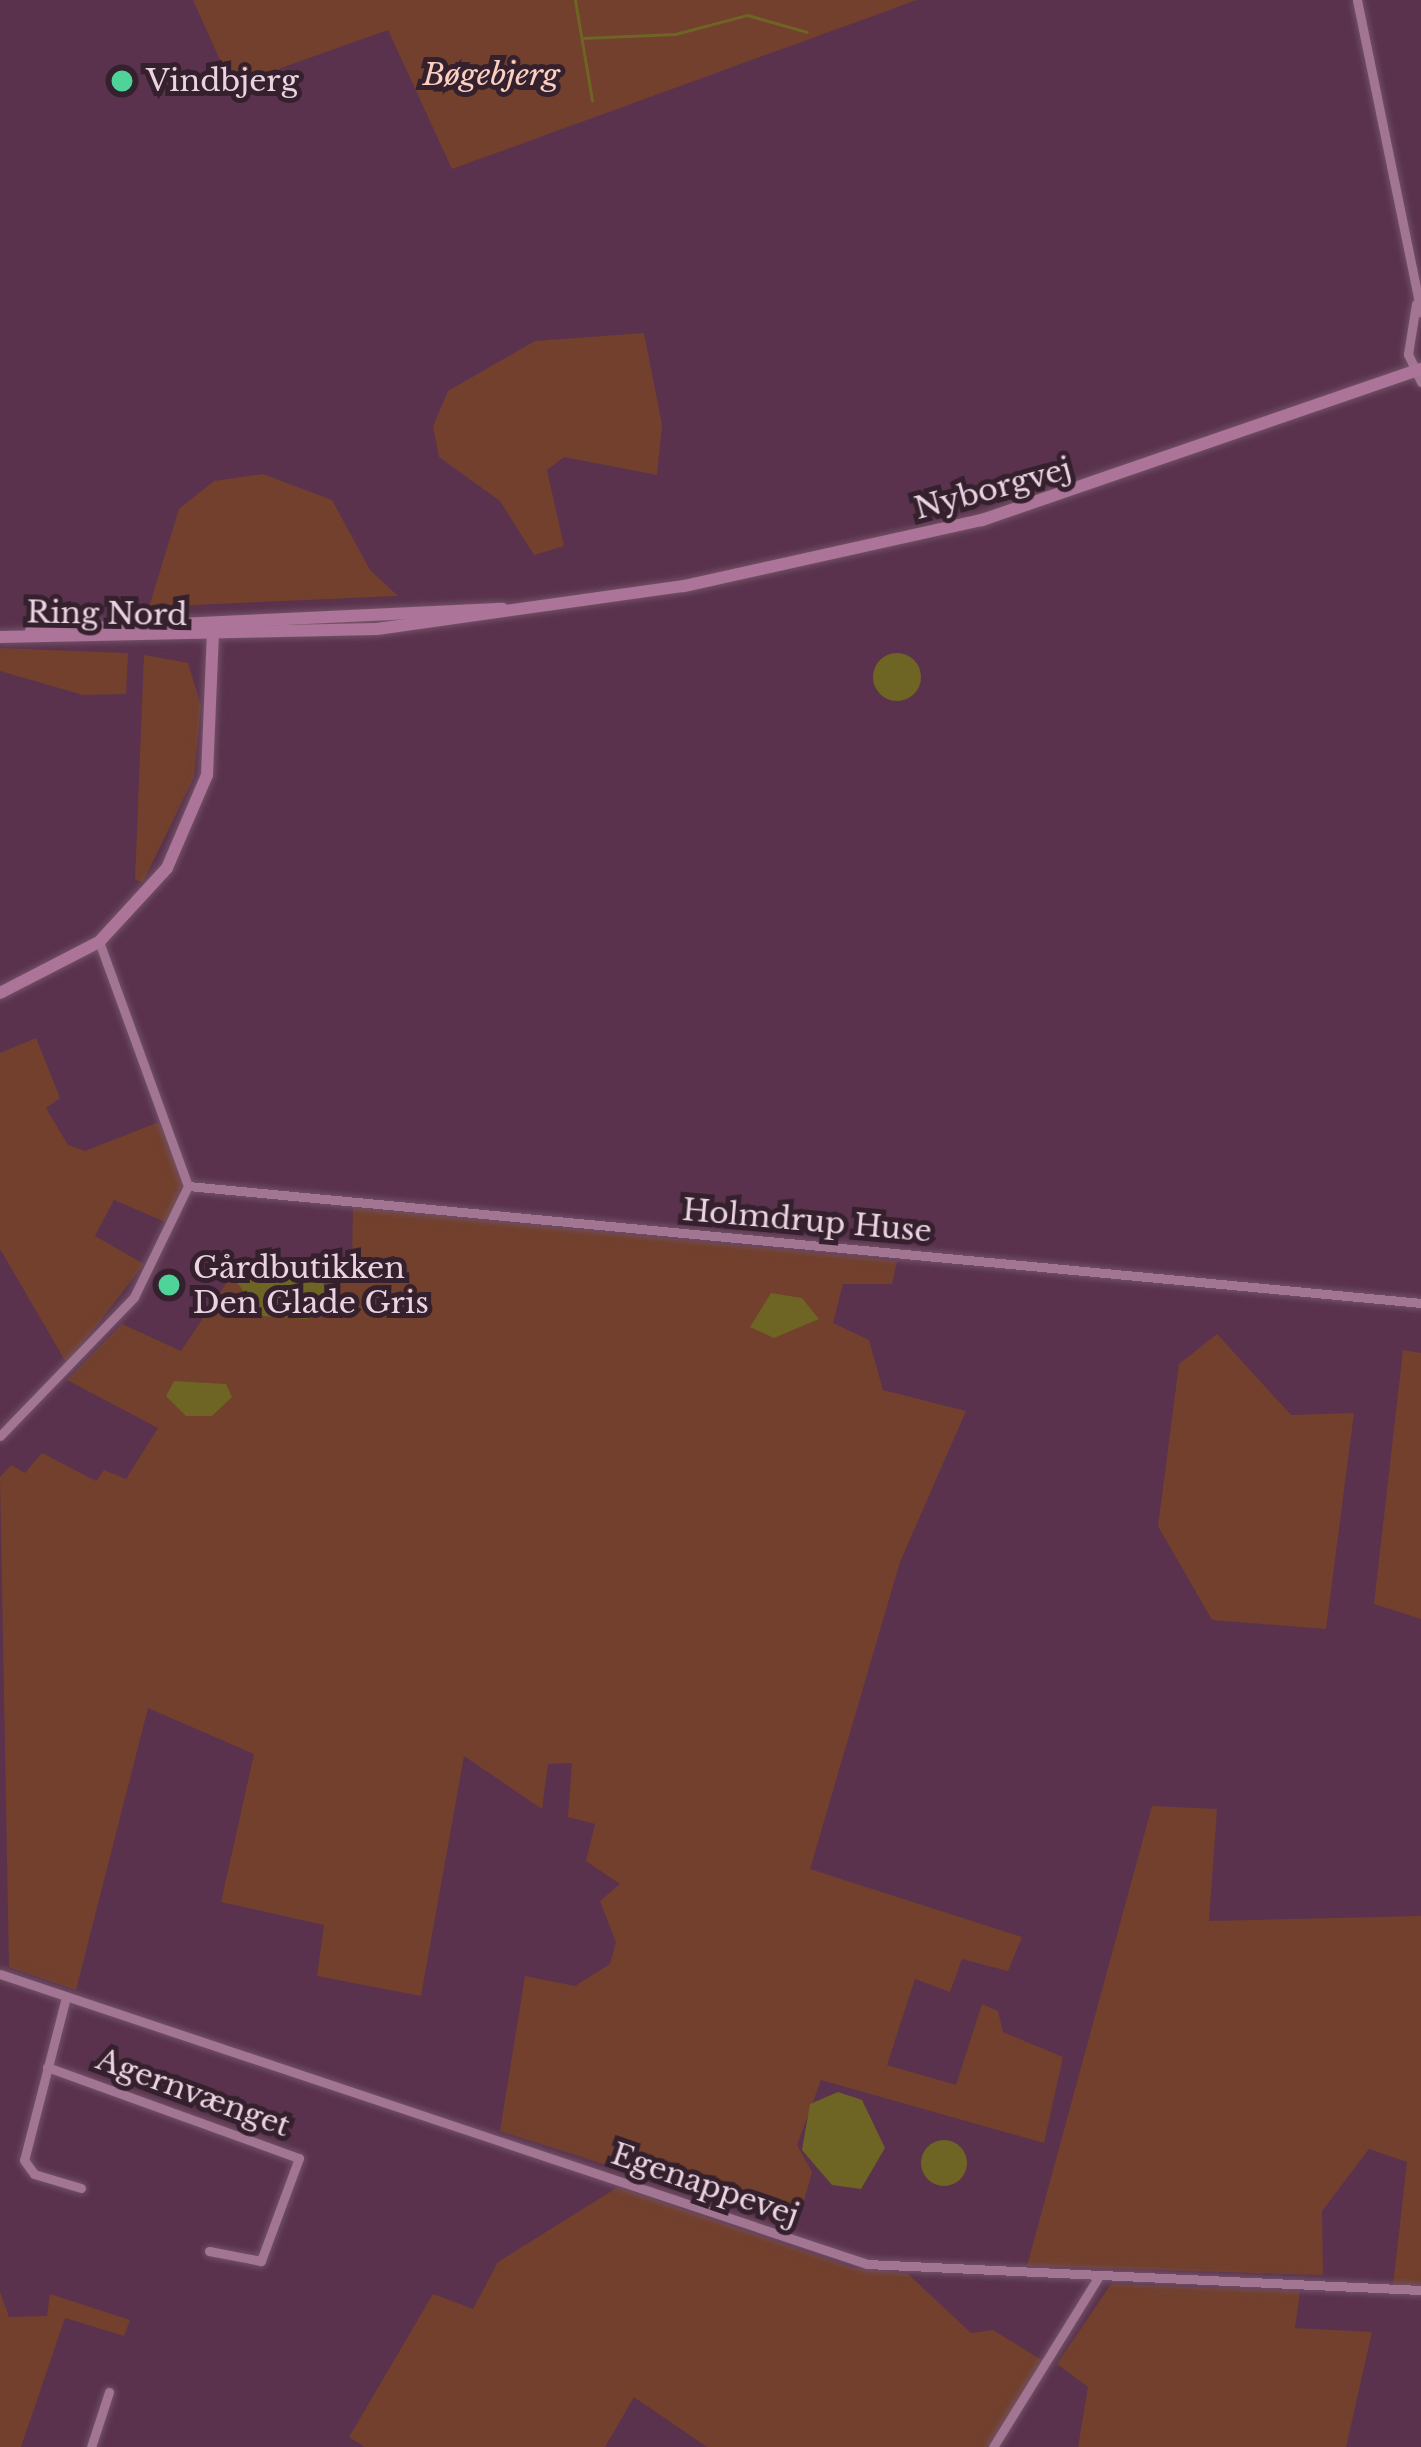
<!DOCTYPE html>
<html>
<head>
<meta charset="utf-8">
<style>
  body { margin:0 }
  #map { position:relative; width:1421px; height:2447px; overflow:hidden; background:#5a324d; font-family:"Libre Baskerville",serif }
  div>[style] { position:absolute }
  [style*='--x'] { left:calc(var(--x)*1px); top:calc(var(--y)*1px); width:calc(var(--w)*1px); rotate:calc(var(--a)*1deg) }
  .green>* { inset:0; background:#72402d }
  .water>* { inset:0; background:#6e6424 }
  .round { border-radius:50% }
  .stream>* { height:3px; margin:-1.5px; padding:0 1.5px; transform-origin:1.5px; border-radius:1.5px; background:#6e6424 }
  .roads { filter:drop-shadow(0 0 3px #725167) drop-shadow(0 0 3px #725167) }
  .street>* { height:9px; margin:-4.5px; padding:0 4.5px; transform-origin:4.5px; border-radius:4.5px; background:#a27592 }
  .secondary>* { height:12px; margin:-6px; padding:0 6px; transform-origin:6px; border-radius:6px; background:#ab7498 }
  .dots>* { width:33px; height:33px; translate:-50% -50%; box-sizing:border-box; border:6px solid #34212d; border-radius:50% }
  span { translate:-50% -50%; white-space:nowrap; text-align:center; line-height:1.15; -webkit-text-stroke:10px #34212d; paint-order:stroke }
  .park-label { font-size:30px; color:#fcd0c0; font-style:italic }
  .poi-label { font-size:30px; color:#ecd3e2 }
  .left { translate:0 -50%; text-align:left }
  .street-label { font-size:30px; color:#ecd3e2 }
</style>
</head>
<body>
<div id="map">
  <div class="green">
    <div style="clip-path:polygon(193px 0,917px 0,452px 169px,388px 30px,281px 68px,238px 100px)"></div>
    <div style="clip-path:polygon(644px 333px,662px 425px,657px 475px,564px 457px,547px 470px,564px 546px,534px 555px,500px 501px,439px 457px,433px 426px,448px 391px,535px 341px)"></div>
    <div style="clip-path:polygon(263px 474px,332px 500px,370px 570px,398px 596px,149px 607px,179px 509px,214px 481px)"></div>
    <div style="clip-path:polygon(0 648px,128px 653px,126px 694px,83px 695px,0 671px)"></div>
    <div style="clip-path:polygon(144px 655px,188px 663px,201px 706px,194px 777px,143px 882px,135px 880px)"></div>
    <div style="clip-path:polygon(36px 1038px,60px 1098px,46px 1108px,68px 1145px,85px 1151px,159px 1122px,184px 1180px,168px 1223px,114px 1200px,95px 1236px,144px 1264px,67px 1364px,0 1249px,0 1053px)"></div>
    <div style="clip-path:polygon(353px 1207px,897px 1261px,892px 1284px,843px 1284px,833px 1323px,869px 1340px,883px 1390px,966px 1411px,900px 1562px,810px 1869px,1022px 1937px,1008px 1971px,962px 1959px,950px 1992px,915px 1979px,887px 2065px,956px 2085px,982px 2004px,998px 2011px,1003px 2032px,1063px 2057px,1044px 2143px,821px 2080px,797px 2145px,812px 2172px,797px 2226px,500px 2131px,525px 1976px,575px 1986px,610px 1964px,616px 1942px,600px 1901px,620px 1884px,586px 1861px,595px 1824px,568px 1817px,572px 1763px,548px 1764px,542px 1809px,464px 1756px,421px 1996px,317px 1976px,324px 1925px,221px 1902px,254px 1754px,148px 1708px,76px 1990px,9px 1967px,0 1477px,11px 1465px,25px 1473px,42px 1453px,96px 1481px,104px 1470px,126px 1479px,158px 1428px,67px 1380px,122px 1324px,181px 1351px,240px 1263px,352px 1261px)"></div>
    <div style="clip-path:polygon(1217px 1334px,1291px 1415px,1354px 1413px,1326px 1629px,1212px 1620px,1158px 1526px,1179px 1364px)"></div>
    <div style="clip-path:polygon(1403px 1350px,1421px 1353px,1421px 1619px,1374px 1604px)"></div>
    <div style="clip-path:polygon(1152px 1806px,1217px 1809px,1209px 1921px,1421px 1916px,1421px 2286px,1393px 2285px,1407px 2162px,1369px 2149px,1322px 2211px,1323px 2275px,1027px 2266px)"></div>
    <div style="clip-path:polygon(618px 2187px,853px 2268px,908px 2274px,971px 2333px,993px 2330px,1045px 2362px,987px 2447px,707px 2447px,634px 2397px,605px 2447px,365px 2447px,349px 2437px,433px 2294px,473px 2309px,498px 2262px)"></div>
    <div style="clip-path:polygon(1111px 2284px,1300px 2291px,1295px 2328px,1372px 2332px,1346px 2447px,1078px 2447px,1088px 2387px,1057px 2364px)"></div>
    <div style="clip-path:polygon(0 2292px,9px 2317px,47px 2316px,50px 2294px,130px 2320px,124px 2336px,65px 2318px,21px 2447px,0 2447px)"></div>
  </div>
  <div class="water">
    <div class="round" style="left:873px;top:653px;width:48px;height:48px"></div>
    <div style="clip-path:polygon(263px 1266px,321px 1281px,338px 1304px,307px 1319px,263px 1316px,234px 1279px)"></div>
    <div style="clip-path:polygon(771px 1293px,802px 1298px,819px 1319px,774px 1338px,750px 1327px)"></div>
    <div style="clip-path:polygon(174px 1381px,226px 1384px,232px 1397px,212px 1416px,186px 1416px,166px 1396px)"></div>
    <div style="clip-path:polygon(838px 2092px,862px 2100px,885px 2148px,861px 2189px,832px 2185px,802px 2150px,810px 2104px)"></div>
    <div class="round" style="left:921px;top:2140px;width:46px;height:46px"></div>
  </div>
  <div class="stream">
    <div style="--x:575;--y:0;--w:102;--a:80.4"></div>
    <div style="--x:582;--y:38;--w:93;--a:-2.5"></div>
    <div style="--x:675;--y:34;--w:74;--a:-14.8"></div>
    <div style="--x:747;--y:15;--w:62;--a:15.8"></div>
  </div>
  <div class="roads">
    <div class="street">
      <div style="--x:1357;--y:0;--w:319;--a:78.4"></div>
      <div style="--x:1416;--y:304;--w:51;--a:99.1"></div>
      <div style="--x:1408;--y:354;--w:31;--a:65"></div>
      <div style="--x:188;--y:1186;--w:1239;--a:5.42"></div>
      <div style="--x:0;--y:1436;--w:193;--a:-46"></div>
      <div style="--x:134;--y:1297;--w:123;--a:-64.1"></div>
      <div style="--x:188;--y:1186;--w:260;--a:-110"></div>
      <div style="--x:0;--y:1974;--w:914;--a:18.49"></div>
      <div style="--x:867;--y:2264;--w:555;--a:2.69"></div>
      <div style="--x:66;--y:1997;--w:168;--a:104.4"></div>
      <div style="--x:24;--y:2160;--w:17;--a:54"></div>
      <div style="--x:34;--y:2174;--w:49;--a:16.6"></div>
      <div style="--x:47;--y:2067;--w:268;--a:19.9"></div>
      <div style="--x:299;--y:2158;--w:110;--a:110.3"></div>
      <div style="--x:261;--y:2261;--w:53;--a:-169.1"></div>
      <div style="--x:91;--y:2447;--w:58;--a:-71.9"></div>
      <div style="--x:993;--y:2447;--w:198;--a:-58.2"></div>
    </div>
    <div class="secondary">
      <div style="--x:31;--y:631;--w:472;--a:-2.7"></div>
      <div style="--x:0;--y:637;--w:377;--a:-1.2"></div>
      <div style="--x:377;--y:629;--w:310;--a:-8"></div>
      <div style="--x:684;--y:586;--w:305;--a:-12.5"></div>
      <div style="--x:982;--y:520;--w:464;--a:-19"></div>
      <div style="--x:0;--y:993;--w:111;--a:-27.3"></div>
      <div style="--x:99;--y:942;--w:100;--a:-47.4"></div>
      <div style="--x:167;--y:868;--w:101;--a:-66.7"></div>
      <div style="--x:207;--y:775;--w:142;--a:-87.6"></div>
    </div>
  </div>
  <div class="dots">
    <div style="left:122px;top:81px;background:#4fd398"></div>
    <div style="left:169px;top:1285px;background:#4fd398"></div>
  </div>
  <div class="park-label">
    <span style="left:491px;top:75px">Bøgebjerg</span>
  </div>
  <div class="poi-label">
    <span class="left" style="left:146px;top:81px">Vindbjerg</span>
    <span class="left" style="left:193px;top:1285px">Gårdbutikken<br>Den Glade Gris</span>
  </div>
  <div class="street-label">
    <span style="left:993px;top:489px;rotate:-15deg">Nyborgvej</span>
    <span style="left:107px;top:614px;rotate:1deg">Ring Nord</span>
    <span style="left:807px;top:1221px;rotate:5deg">Holmdrup Huse</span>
    <span style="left:193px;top:2093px;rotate:20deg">Agernvænget</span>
    <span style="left:705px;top:2185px;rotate:19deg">Egenappevej</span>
  </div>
</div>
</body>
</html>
